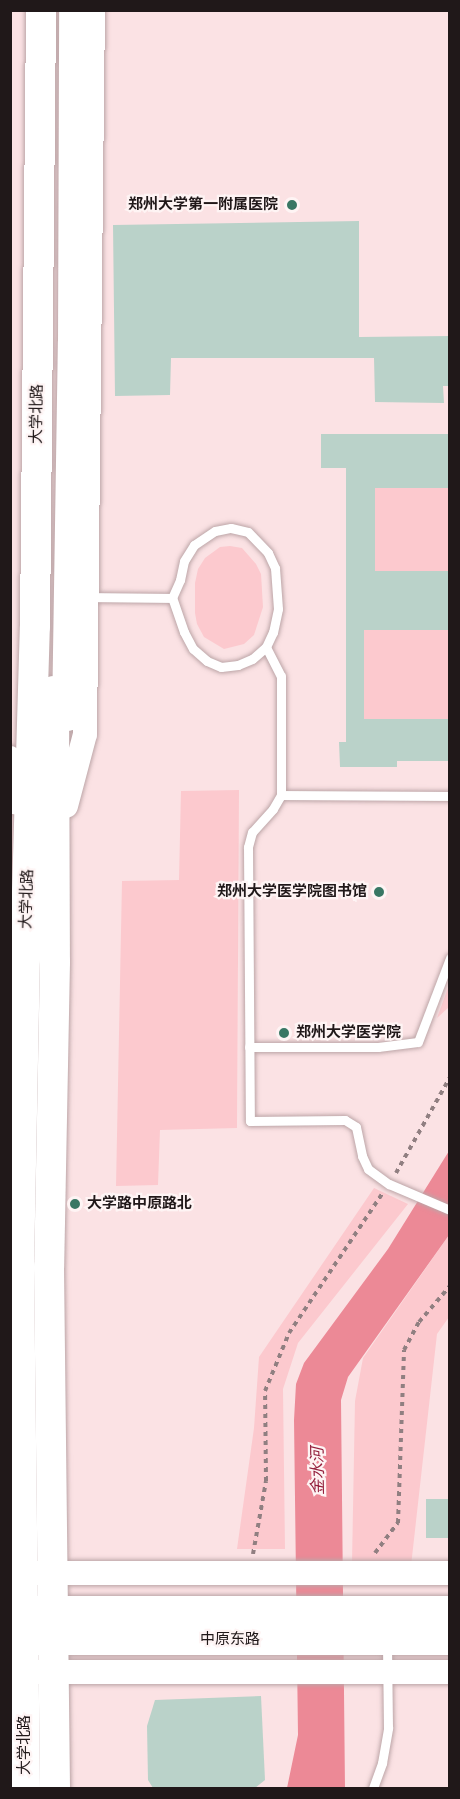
<!DOCTYPE html>
<html>
<head>
<meta charset="utf-8">
<style>
  body { margin:0 }
  #map { position:relative; width:460px; height:1799px; overflow:hidden; background:#fbe2e4; font-family:"Fira Sans","Noto Sans SC",sans-serif }
  div>[style] { position:absolute }
  [style*='--x'] { left:calc(var(--x)*1px); top:calc(var(--y)*1px); width:calc(var(--w)*1px); rotate:calc(var(--a)*1deg) }
  .green>* { inset:0; background:#fcc9ce; transform-origin:0 0 }
  .water>* { inset:0; background:#ec8996 }
  .building>* { inset:0; background:#bad2c9; transform-origin:0 0 }
  .path>* { height:4px; margin-top:-2px; transform-origin:0; background:repeating-linear-gradient(90deg,#907f81 0 4.5px,transparent 0 9px) }
  .roads { filter:drop-shadow(0 0 2px #bca5a7) drop-shadow(0 0 2px #bca5a7) }
  .service>* { height:9px; margin:-4.5px; padding:0 4.5px; transform-origin:4.5px; border-radius:4.5px; background:#fff }
  .tertiary>* { height:24px; margin:-12px; padding:0 12px; transform-origin:12px; border-radius:12px; background:#fff }
  .primary>* { height:30px; margin:-15px; padding:0 15px; transform-origin:15px; border-radius:15px; background:#fff }
  .dots>* { width:16px; height:16px; translate:-50% -50%; box-sizing:border-box; border:3px solid #fef4f4; border-radius:50% }
  span { translate:-50% -50%; white-space:nowrap; text-align:center; line-height:1.15; -webkit-text-stroke:4.5px #fef4f4; paint-order:stroke }
  .poi-label { font-size:15px; color:#201819; font-weight:700 }
  .right { translate:-100% -50%; text-align:right }
  .left { translate:0 -50%; text-align:left }
  .street-label { font-size:15px; color:#201819 }
  .water-label { font-size:16px; color:#94203d; font-style:italic }
  .frame { position:absolute; inset:0; border:12px solid #201819; pointer-events:none }
</style>
</head>
<body>
<div id="map">
  <div class="green">
    <div style="left:375px;top:488px;width:74px;height:83px"></div>
    <div style="clip-path:polygon(230px 546px,242px 548px,256px 564px,261px 574px,263px 607px,254px 635px,244px 644px,224px 649px,204px 637px,197px 624px,195px 613px,195px 583px,198px 569px,205px 558px,220px 547px)"></div>
    <div style="left:364px;top:630px;width:85px;height:89px"></div>
    <div style="clip-path:polygon(239px 790px,237px 1128px,160px 1130px,158px 1185px,116px 1186px,122px 881px,179px 880px,181px 791px)"></div>
    <div style="clip-path:polygon(449px 985px,449px 1007px,437px 1018px)"></div>
    <div style="clip-path:polygon(374px 1188px,408px 1204px,298px 1343px,283px 1389px,285px 1549px,237px 1549px,254px 1428px,259px 1357px)"></div>
    <div style="clip-path:polygon(449px 1235px,449px 1317px,437px 1334px,411px 1566px,352px 1563px,355px 1401px,363px 1358px)"></div>
  </div>
  <div class="water">
    <div style="clip-path:polygon(449px 1151px,449px 1235px,348px 1377px,341px 1400px,345px 1788px,287px 1788px,298px 1735px,294px 1420px,296px 1384px,304px 1363px,388px 1249px)"></div>
  </div>
  <div class="building">
    <div style="clip-path:polygon(359px 221px,359px 337px,450px 336px,450px 386px,443px 386px,444px 403px,375px 402px,374px 358px,171px 358px,170px 395px,115px 396px,113px 225px)"></div>
    <div style="clip-path:polygon(321px 434px,450px 434px,450px 488px,375px 488px,375px 571px,450px 571px,450px 630px,364px 630px,364px 719px,450px 719px,450px 761px,397px 761px,397px 767px,340px 767px,339px 742px,346px 742px,346px 468px,321px 468px)"></div>
    <div style="left:450px;top:1499px;width:39px;height:24px;rotate:90deg"></div>
    <div style="clip-path:polygon(261px 1696px,265px 1780px,255px 1788px,153px 1788px,148px 1780px,147px 1726px,155px 1700px)"></div>
  </div>
  <div class="path">
    <div style="--x:396;--y:1173;--w:110;--a:-60.6"></div>
    <div style="--x:375;--y:1553;--w:38;--a:-53"></div>
    <div style="--x:398;--y:1523;--w:173;--a:-88"></div>
    <div style="--x:404;--y:1350;--w:32;--a:-62"></div>
    <div style="--x:419;--y:1322;--w:48;--a:-49.3"></div>
    <div style="--x:253;--y:1554;--w:74;--a:-79.9"></div>
    <div style="--x:266;--y:1481;--w:90;--a:-90.6"></div>
    <div style="--x:265;--y:1391;--w:63;--a:-67.5"></div>
    <div style="--x:289;--y:1333;--w:167;--a:-56.2"></div>
  </div>
  <div class="roads">
    <div class="service">
      <div style="--x:231;--y:528;--w:17;--a:13"></div>
      <div style="--x:248;--y:532;--w:29;--a:46"></div>
      <div style="--x:268;--y:553;--w:17;--a:65"></div>
      <div style="--x:275;--y:568;--w:41;--a:85.8"></div>
      <div style="--x:278;--y:609;--w:24;--a:102"></div>
      <div style="--x:273;--y:632;--w:17;--a:115"></div>
      <div style="--x:266;--y:647;--w:18;--a:139"></div>
      <div style="--x:252;--y:659;--w:15;--a:157"></div>
      <div style="--x:238;--y:665;--w:17;--a:173"></div>
      <div style="--x:221;--y:667;--w:15;--a:-157"></div>
      <div style="--x:207;--y:661;--w:18;--a:-139"></div>
      <div style="--x:193;--y:649;--w:19;--a:-118"></div>
      <div style="--x:184;--y:632;--w:36;--a:-109"></div>
      <div style="--x:172;--y:598;--w:20;--a:-66"></div>
      <div style="--x:180;--y:580;--w:19;--a:-78"></div>
      <div style="--x:184;--y:561;--w:19;--a:-58"></div>
      <div style="--x:194;--y:545;--w:25;--a:-34"></div>
      <div style="--x:215;--y:531;--w:16;--a:-11"></div>
      <div style="--x:87;--y:597;--w:85;--a:0.7"></div>
      <div style="--x:266;--y:647;--w:33;--a:63"></div>
      <div style="--x:281;--y:676;--w:119;--a:90"></div>
      <div style="--x:281;--y:795;--w:16;--a:120"></div>
      <div style="--x:273;--y:809;--w:31;--a:132"></div>
      <div style="--x:252;--y:832;--w:16;--a:105"></div>
      <div style="--x:248;--y:847;--w:274;--a:89.6"></div>
      <div style="--x:250;--y:1121;--w:95;--a:-0.6"></div>
      <div style="--x:345;--y:1120;--w:13;--a:32"></div>
      <div style="--x:356;--y:1127;--w:30;--a:78"></div>
      <div style="--x:362;--y:1156;--w:14;--a:65"></div>
      <div style="--x:368;--y:1169;--w:26;--a:36"></div>
      <div style="--x:389;--y:1184;--w:66;--a:23.1"></div>
      <div style="--x:281;--y:795;--w:169;--a:0.3"></div>
      <div style="--x:249;--y:1047;--w:129;--a:0"></div>
      <div style="--x:378;--y:1047;--w:40;--a:-7.1"></div>
      <div style="--x:418;--y:1042;--w:90;--a:-69.1"></div>
      <div style="--x:373;--y:1788;--w:27;--a:-70"></div>
      <div style="--x:382;--y:1763;--w:36;--a:-80"></div>
      <div style="--x:388;--y:1728;--w:85;--a:-90.7"></div>
    </div>
    <div class="tertiary">
      <div style="--x:10;--y:758;--w:45;--a:82.4"></div>
      <div style="--x:66;--y:806;--w:74;--a:-75.2"></div>
      <div style="--x:85;--y:734;--w:724;--a:-89.37"></div>
      <div style="--x:37;--y:1573;--w:413;--a:0"></div>
      <div style="--x:37;--y:1672;--w:413;--a:0"></div>
    </div>
    <div class="primary">
      <div style="--x:54;--y:691;--w:271;--a:89.8"></div>
      <div style="--x:55;--y:962;--w:305;--a:91.1"></div>
      <div style="--x:49;--y:1267;--w:521;--a:89.34"></div>
      <div style="--x:67;--y:716;--w:374;--a:-89.1"></div>
      <div style="--x:73;--y:342;--w:332;--a:-89.8"></div>
      <div style="--x:33;--y:1611;--w:417;--a:0"></div>
      <div style="--x:33;--y:1640;--w:417;--a:0"></div>
      <div style="--x:25;--y:1788;--w:520;--a:-90.66"></div>
      <div style="--x:19;--y:1268;--w:309;--a:-88.9"></div>
      <div style="--x:25;--y:959;--w:332;--a:-88.3"></div>
      <div style="--x:35;--y:627;--w:617;--a:-89.44"></div>
    </div>
  </div>
  <div class="dots">
    <div style="left:292px;top:205px;background:#397764"></div>
    <div style="left:379px;top:892px;background:#397764"></div>
    <div style="left:284px;top:1033px;background:#397764"></div>
    <div style="left:75px;top:1204px;background:#397764"></div>
  </div>
  <div class="poi-label">
    <span class="right" style="left:278px;top:205px">郑州大学第一附属医院</span>
    <span class="right" style="left:367px;top:892px">郑州大学医学院图书馆</span>
    <span class="left" style="left:296px;top:1033px">郑州大学医学院</span>
    <span class="left" style="left:87px;top:1204px">大学路中原路北</span>
  </div>
  <div class="street-label">
    <span style="left:37px;top:414px;rotate:-89deg">大学北路</span>
    <span style="left:27px;top:899px;rotate:-88deg">大学北路</span>
    <span style="left:230px;top:1640px">中原东路</span>
    <span style="left:25px;top:1745px;rotate:-90deg">大学北路</span>
  </div>
  <div class="water-label">
    <span style="left:318px;top:1471px;rotate:-91deg">金水河</span>
  </div>
  <div class="frame"></div>
</div>
</body>
</html>
